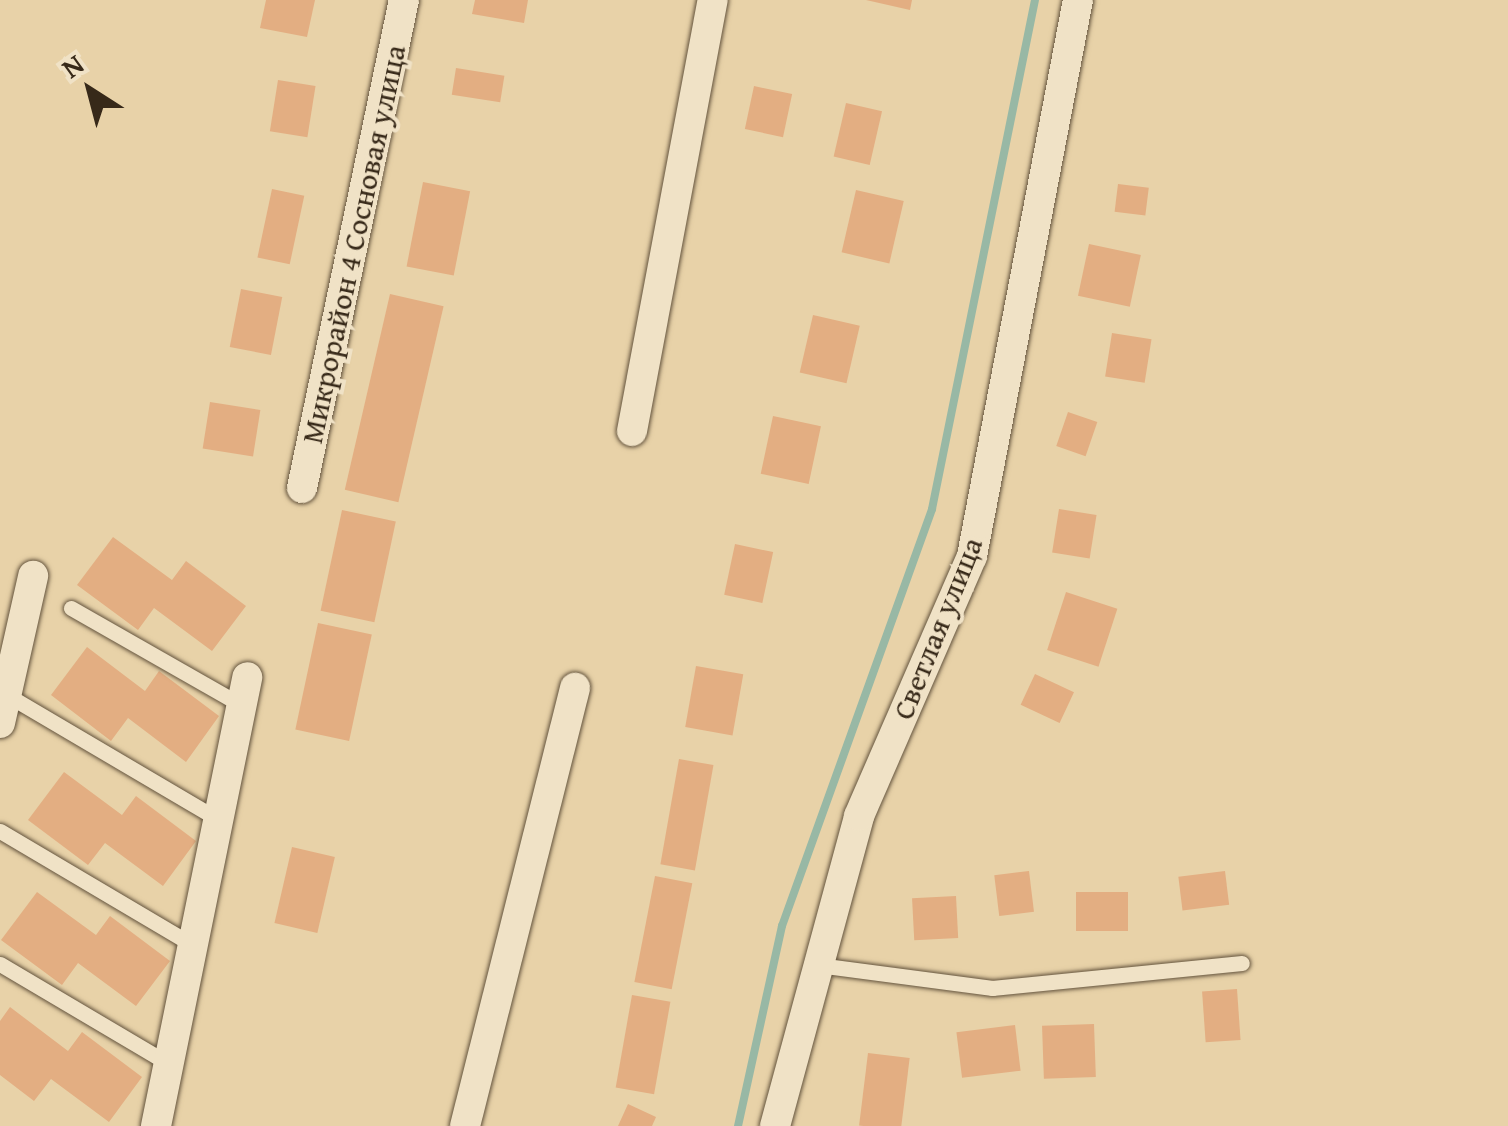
<!DOCTYPE html>
<html>
<head>
<meta charset="utf-8">
<style>
  body { margin:0 }
  #map { position:relative; width:1508px; height:1126px; overflow:hidden; background:#e8d2a8; font-family:"Gentium Book Plus",serif }
  div>[style] { position:absolute }
  [style*='--x'] { left:calc(var(--x)*1px); top:calc(var(--y)*1px); width:calc(var(--w)*1px); rotate:calc(var(--a)*1deg) }
  .stream>* { height:8px; margin:-4px; padding:0 4px; transform-origin:4px; border-radius:4px; background:#98b8a5 }
  .building>* { inset:0; background:#e3ae82; transform-origin:0 0 }
  .roads { filter:drop-shadow(0 0 2px #63533d) drop-shadow(0 0 2px #63533d) }
  .service>* { height:15px; margin:-7.5px; padding:0 7.5px; transform-origin:7.5px; border-radius:7.5px; background:#f0e2c6 }
  .minor>* { height:30px; margin:-15px; padding:0 15px; transform-origin:15px; border-radius:15px; background:#f0e2c6 }
  span { translate:-50% -50%; white-space:nowrap; text-align:center; line-height:1.15; -webkit-text-stroke:8px #f0e2c6; paint-order:stroke }
  .street-label { font-size:30px; color:#372919 }
  .north { position:absolute; left:40px; top:40px; width:100px; height:100px; -webkit-text-stroke:8px #f0e2c6; paint-order:stroke; rotate:324deg; font-size:28px; font-weight:700; line-height:40px; text-align:center; color:#372919 }
  .north::after { content:''; display:block; margin:auto; width:35px; height:45px; background:#372919; clip-path:polygon(50% 0,100% 100%,50% 72%,0 100%) }
</style>
</head>
<body>
<div id="map">
  <div class="stream">
    <div style="--x:738;--y:1126;--w:205;--a:-77.6"></div>
    <div style="--x:782;--y:926;--w:443;--a:-70.2"></div>
    <div style="--x:932;--y:509;--w:519;--a:-78.56"></div>
  </div>
  <div class="building">
    <div style="clip-path:polygon(266px 0,315px 0,307px 37px,260px 28px)"></div>
    <div style="clip-path:polygon(475px 0,528px 0,524px 23px,472px 14px)"></div>
    <div style="clip-path:polygon(866px 0,912px 0,910px 10px)"></div>
    <div style="left:456px;top:68px;width:49px;height:27px;rotate:9deg"></div>
    <div style="left:278px;top:80px;width:38px;height:52px;rotate:9deg"></div>
    <div style="left:754px;top:86px;width:39px;height:44px;rotate:12deg"></div>
    <div style="left:846px;top:103px;width:37px;height:55px;rotate:13deg"></div>
    <div style="left:423px;top:182px;width:48px;height:86px;rotate:11deg"></div>
    <div style="left:1118px;top:184px;width:31px;height:28px;rotate:7deg"></div>
    <div style="left:272px;top:189px;width:33px;height:70px;rotate:12deg"></div>
    <div style="left:856px;top:190px;width:49px;height:64px;rotate:13deg"></div>
    <div style="left:1089px;top:244px;width:53px;height:53px;rotate:12deg"></div>
    <div style="left:241px;top:289px;width:42px;height:59px;rotate:11deg"></div>
    <div style="left:390px;top:294px;width:55px;height:201px;rotate:13deg"></div>
    <div style="left:813px;top:315px;width:48px;height:59px;rotate:13deg"></div>
    <div style="left:1112px;top:333px;width:40px;height:44px;rotate:9deg"></div>
    <div style="left:210px;top:402px;width:51px;height:47px;rotate:9deg"></div>
    <div style="left:1068px;top:412px;width:31px;height:36px;rotate:19deg"></div>
    <div style="left:773px;top:416px;width:49px;height:59px;rotate:12deg"></div>
    <div style="left:1059px;top:509px;width:38px;height:44px;rotate:9deg"></div>
    <div style="left:342px;top:510px;width:55px;height:103px;rotate:12deg"></div>
    <div style="clip-path:polygon(113px 537px,172px 580px,186px 561px,246px 606px,212px 651px,154px 608px,138px 630px,77px 585px)"></div>
    <div style="left:735px;top:544px;width:39px;height:52px;rotate:12deg"></div>
    <div style="left:1066px;top:592px;width:54px;height:61px;rotate:18deg"></div>
    <div style="left:318px;top:623px;width:55px;height:109px;rotate:12deg"></div>
    <div style="clip-path:polygon(87px 647px,145px 691px,159px 671px,219px 716px,186px 762px,128px 718px,111px 741px,51px 695px)"></div>
    <div style="left:696px;top:666px;width:48px;height:62px;rotate:10deg"></div>
    <div style="left:1035px;top:674px;width:43px;height:34px;rotate:25deg"></div>
    <div style="left:679px;top:759px;width:35px;height:107px;rotate:10deg"></div>
    <div style="clip-path:polygon(64px 772px,122px 815px,136px 796px,196px 841px,163px 886px,105px 843px,88px 865px,28px 820px)"></div>
    <div style="left:292px;top:847px;width:44px;height:78px;rotate:13deg"></div>
    <div style="left:1029px;top:871px;width:41px;height:35px;rotate:83deg"></div>
    <div style="left:1225px;top:871px;width:34px;height:47px;rotate:83deg"></div>
    <div style="left:655px;top:876px;width:38px;height:108px;rotate:11deg"></div>
    <div style="clip-path:polygon(37px 892px,96px 935px,110px 916px,170px 961px,136px 1006px,78px 963px,62px 985px,1px 940px)"></div>
    <div style="left:1076px;top:892px;width:52px;height:39px"></div>
    <div style="left:956px;top:896px;width:42px;height:44px;rotate:87deg"></div>
    <div style="left:1237px;top:989px;width:51px;height:35px;rotate:86deg"></div>
    <div style="left:632px;top:995px;width:39px;height:94px;rotate:10deg"></div>
    <div style="clip-path:polygon(10px 1007px,68px 1051px,82px 1032px,142px 1077px,109px 1122px,51px 1079px,34px 1101px,0 1075px,0 1021px)"></div>
    <div style="left:1094px;top:1024px;width:53px;height:52px;rotate:88deg"></div>
    <div style="left:1015px;top:1025px;width:46px;height:59px;rotate:83deg"></div>
    <div style="left:868px;top:1053px;width:42px;height:73px;rotate:7deg"></div>
    <div style="clip-path:polygon(628px 1104px,656px 1117px,652px 1126px,618px 1126px)"></div>
  </div>
  <div class="roads">
    <div class="service">
      <div style="--x:71;--y:608;--w:196;--a:29.7"></div>
      <div style="--x:2;--y:692;--w:251;--a:30.5"></div>
      <div style="--x:0;--y:831;--w:224;--a:30.6"></div>
      <div style="--x:0;--y:964;--w:196;--a:30.6"></div>
      <div style="--x:818;--y:965;--w:176;--a:7.5"></div>
      <div style="--x:992;--y:988;--w:251;--a:-5.7"></div>
    </div>
    <div class="minor">
      <div style="--x:632;--y:431;--w:439;--a:-79.4"></div>
      <div style="--x:302;--y:488;--w:499;--a:-78.2"></div>
      <div style="--x:0;--y:723;--w:151;--a:-77.3"></div>
      <div style="--x:156;--y:1126;--w:458;--a:-78.5"></div>
      <div style="--x:465;--y:1126;--w:452;--a:-75.9"></div>
      <div style="--x:775;--y:1126;--w:321;--a:-74.8"></div>
      <div style="--x:859;--y:816;--w:283;--a:-66.5"></div>
      <div style="--x:972;--y:556;--w:566;--a:-79.21"></div>
    </div>
  </div>
  <div class="street-label">
    <span style="left:353px;top:244px;rotate:-78deg">Микрорайон 4 Сосновая улица</span>
    <span style="left:937px;top:628px;rotate:-68deg">Светлая улица</span>
  </div>
  <div class="north">N</div>
</div>
</body>
</html>
